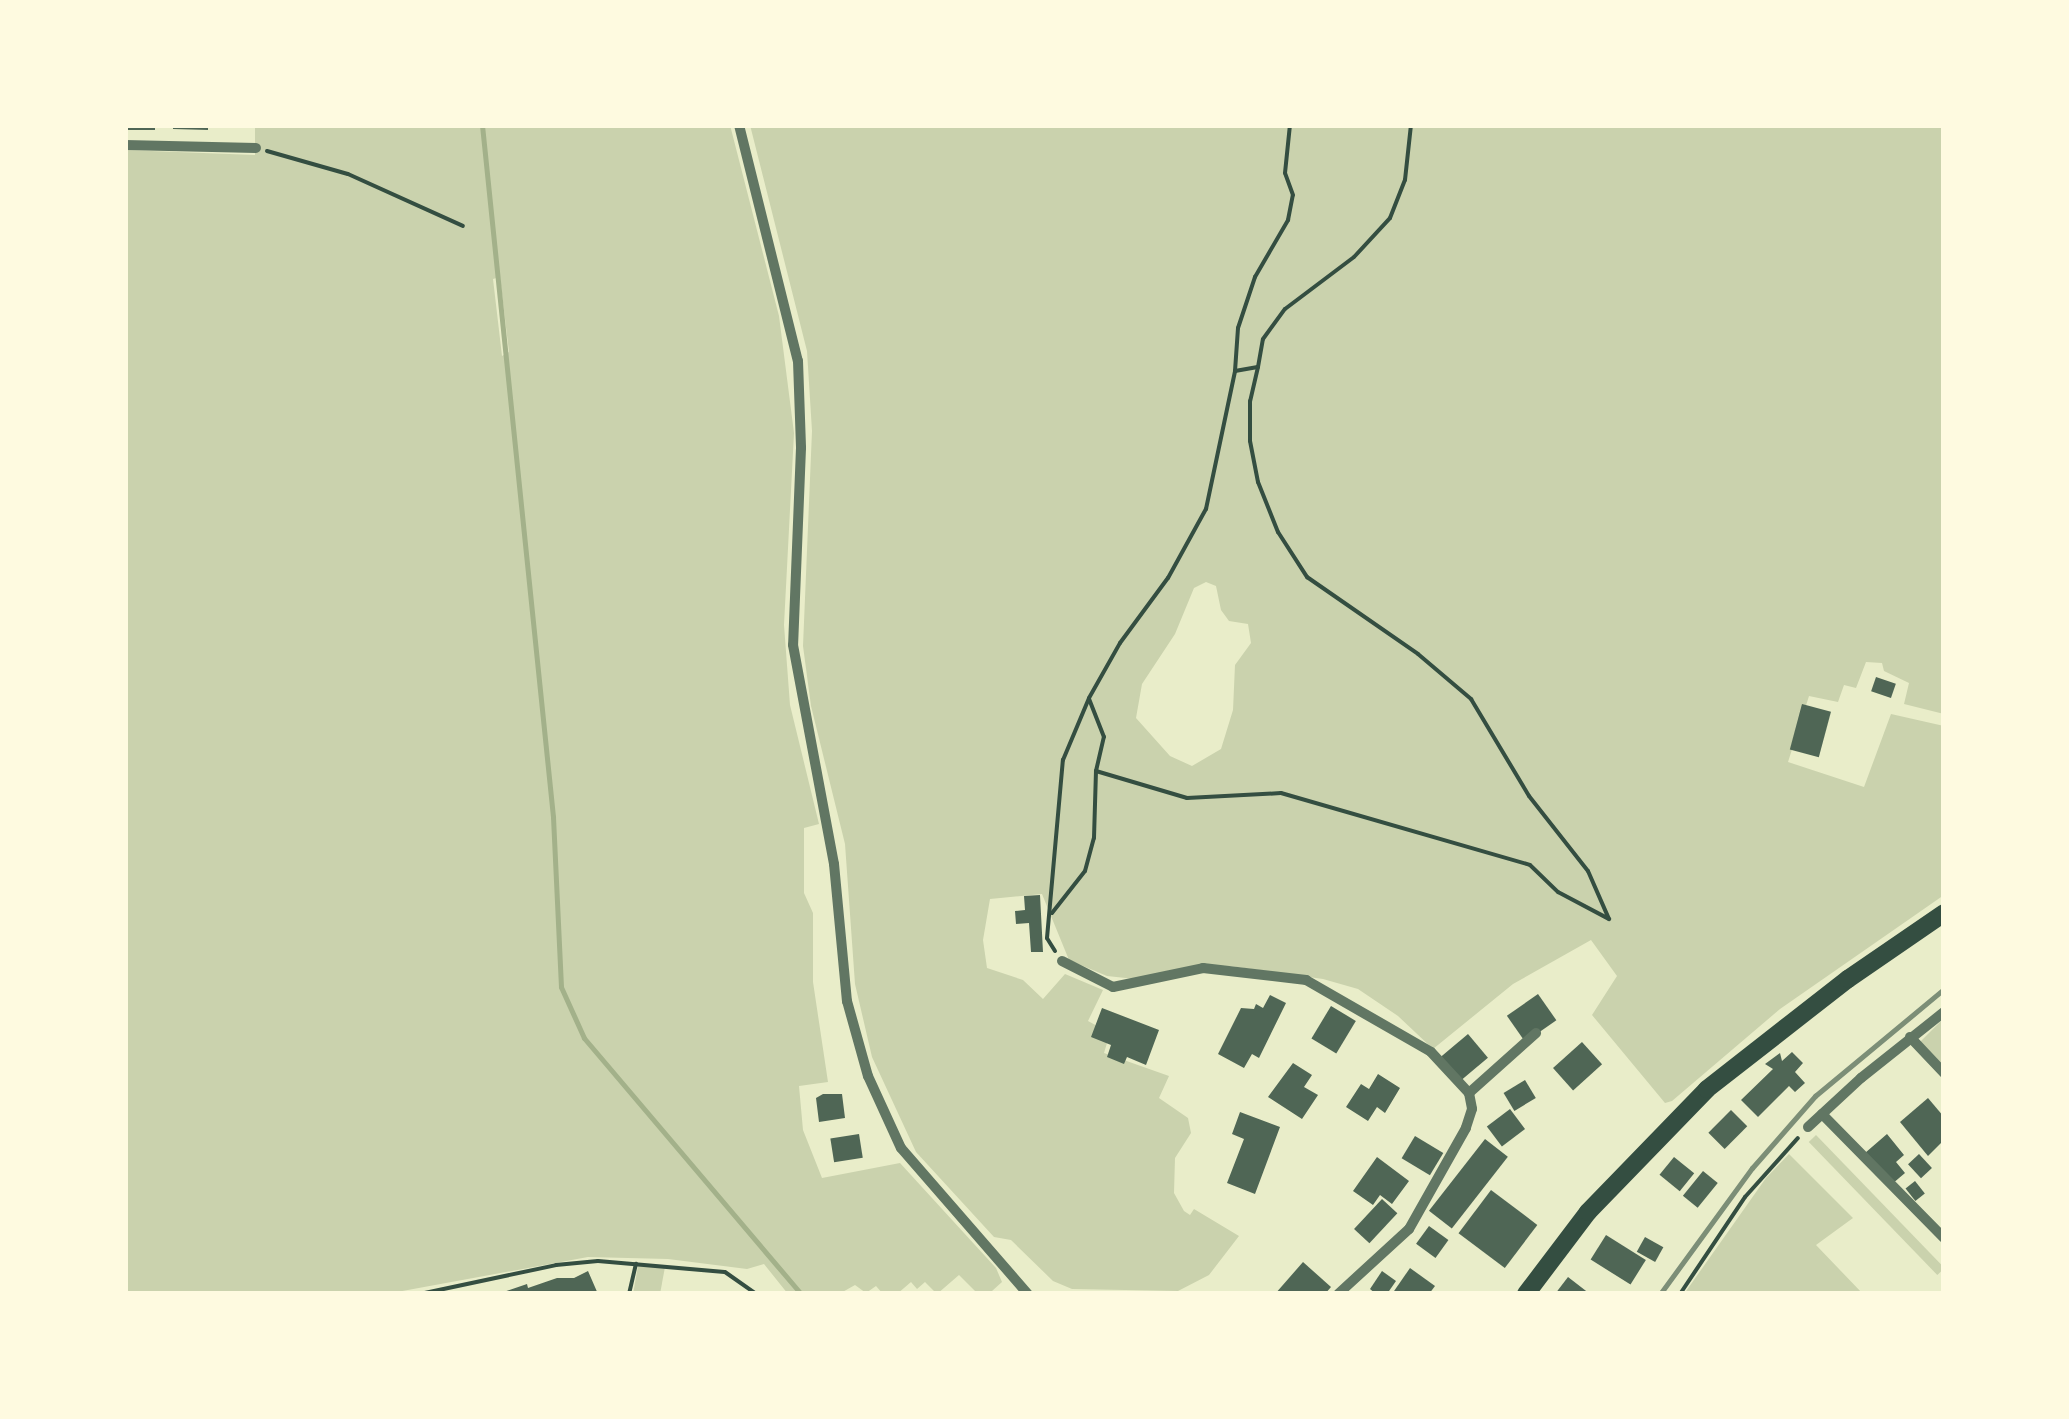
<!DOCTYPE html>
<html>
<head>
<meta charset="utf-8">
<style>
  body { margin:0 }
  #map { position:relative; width:2069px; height:1419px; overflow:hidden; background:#e9edc9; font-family:"Alegreya Sans",sans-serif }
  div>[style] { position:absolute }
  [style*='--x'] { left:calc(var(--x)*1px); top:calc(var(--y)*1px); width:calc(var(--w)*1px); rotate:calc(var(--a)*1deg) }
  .green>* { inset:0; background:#cad2ad; transform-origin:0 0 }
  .stream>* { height:5px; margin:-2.5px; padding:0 2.5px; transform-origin:2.5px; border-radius:2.5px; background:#a3b18a }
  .building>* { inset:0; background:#4f6655; transform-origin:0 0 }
  .path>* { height:4px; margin:-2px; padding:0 2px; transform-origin:2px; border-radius:2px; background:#344e41 }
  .minor>* { height:10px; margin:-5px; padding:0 5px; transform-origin:5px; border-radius:5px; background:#617663 }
  .primary>* { height:18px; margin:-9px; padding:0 9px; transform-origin:9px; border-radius:9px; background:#344e41 }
  .rail>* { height:5px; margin:-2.5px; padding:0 2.5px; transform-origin:2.5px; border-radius:2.5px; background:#7c8e77 }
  span { translate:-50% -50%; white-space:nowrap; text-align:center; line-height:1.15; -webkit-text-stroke:10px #fefae0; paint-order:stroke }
  .frame { position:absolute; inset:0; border:128px solid #fefae0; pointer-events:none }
</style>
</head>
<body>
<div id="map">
  <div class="green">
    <div style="clip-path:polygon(evenodd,255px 125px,730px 125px,779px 316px,794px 433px,784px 625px,790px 705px,819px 824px,804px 828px,804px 893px,813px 913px,813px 982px,828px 1082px,799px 1086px,803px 1130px,822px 1178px,900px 1163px,996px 1268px,1002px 1282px,992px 1291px,978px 1294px,959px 1275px,937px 1294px,925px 1282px,917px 1289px,911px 1282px,897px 1294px,883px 1294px,876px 1286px,866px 1293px,855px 1285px,839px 1294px,788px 1294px,764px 1264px,747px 1269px,668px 1259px,588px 1257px,386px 1294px,125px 1294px,125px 150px,255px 155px,255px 125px,500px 277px,509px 352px,502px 356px,493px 279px,500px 277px)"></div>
    <div style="clip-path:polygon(evenodd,750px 125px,1944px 125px,1944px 714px,1904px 704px,1909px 683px,1884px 671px,1882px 663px,1866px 662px,1856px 688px,1844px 685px,1838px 702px,1809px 696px,1788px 762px,1864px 787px,1891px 714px,1944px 726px,1944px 895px,1780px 1009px,1672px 1101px,1665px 1103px,1592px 1015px,1617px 976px,1591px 940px,1513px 984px,1433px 1049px,1398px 1016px,1358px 989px,1323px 979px,1230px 966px,1135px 979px,1107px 976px,1069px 960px,1042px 894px,990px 899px,983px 940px,987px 968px,1023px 980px,1043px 999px,1065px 974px,1103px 990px,1088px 1021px,1110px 1033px,1104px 1053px,1169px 1076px,1159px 1098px,1188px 1118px,1191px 1133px,1175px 1158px,1174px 1193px,1184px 1211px,1190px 1215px,1194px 1209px,1239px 1236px,1209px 1275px,1178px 1291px,1072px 1289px,1053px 1281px,1011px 1240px,994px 1237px,916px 1152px,872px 1057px,855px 984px,845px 844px,811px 706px,803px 646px,812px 431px,807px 351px,750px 125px,1206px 582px,1216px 586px,1221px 610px,1229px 621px,1248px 624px,1251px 643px,1235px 665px,1233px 710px,1221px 749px,1192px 766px,1170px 756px,1136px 718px,1142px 684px,1175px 634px,1194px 588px,1206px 582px)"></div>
    <div style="clip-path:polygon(1944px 1018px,1944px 1068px,1920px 1042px)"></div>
    <div style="left:1816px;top:1135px;width:185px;height:10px;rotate:46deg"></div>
    <div style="clip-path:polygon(1789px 1154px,1853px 1218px,1816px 1245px,1863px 1294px,1684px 1294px,1766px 1178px)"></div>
    <div style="clip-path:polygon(638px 1266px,665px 1267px,660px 1294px,633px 1294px)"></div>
  </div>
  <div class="stream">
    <div style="--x:482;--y:125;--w:696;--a:84.14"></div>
    <div style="--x:553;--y:817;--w:170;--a:87.3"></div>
    <div style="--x:561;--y:987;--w:56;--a:65.7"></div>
    <div style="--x:584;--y:1038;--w:336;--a:49.7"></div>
  </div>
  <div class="building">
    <div style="left:125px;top:125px;width:30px;height:5px"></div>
    <div style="clip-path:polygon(173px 125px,208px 125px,208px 130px,173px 129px)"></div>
    <div style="left:1876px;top:677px;width:21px;height:15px;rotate:19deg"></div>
    <div style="left:1802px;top:704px;width:30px;height:47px;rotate:15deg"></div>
    <div style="clip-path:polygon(1040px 895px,1043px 952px,1031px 952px,1029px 923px,1016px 924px,1015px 911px,1025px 910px,1024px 896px)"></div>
    <div style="left:1538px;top:994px;width:32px;height:38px;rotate:55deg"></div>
    <div style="clip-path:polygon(1270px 995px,1286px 1003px,1259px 1058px,1252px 1054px,1244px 1068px,1218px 1054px,1241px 1008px,1254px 1009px,1256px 1004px,1263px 1008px)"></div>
    <div style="left:1331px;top:1006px;width:29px;height:38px;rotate:31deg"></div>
    <div style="clip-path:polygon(1102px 1008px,1159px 1030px,1146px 1065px,1127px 1057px,1124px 1064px,1107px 1057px,1111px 1045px,1091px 1037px)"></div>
    <div style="left:1468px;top:1034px;width:31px;height:35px;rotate:50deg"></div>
    <div style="left:1582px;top:1042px;width:30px;height:39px;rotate:48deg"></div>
    <div style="clip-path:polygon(1792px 1052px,1803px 1063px,1795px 1072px,1805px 1083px,1795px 1092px,1789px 1086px,1758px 1117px,1741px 1100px,1773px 1069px,1765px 1064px,1780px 1053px,1782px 1061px)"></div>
    <div style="clip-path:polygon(1293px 1063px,1312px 1075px,1304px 1087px,1318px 1095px,1302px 1119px,1268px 1097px)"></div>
    <div style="clip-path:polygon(1378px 1074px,1400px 1088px,1385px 1113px,1377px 1107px,1368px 1121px,1346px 1107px,1361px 1084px,1369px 1089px)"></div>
    <div style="left:1525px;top:1080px;width:21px;height:25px;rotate:59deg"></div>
    <div style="clip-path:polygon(823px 1094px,842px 1094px,845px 1118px,819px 1122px,816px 1098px)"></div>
    <div style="clip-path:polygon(1928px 1098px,1944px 1117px,1944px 1140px,1928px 1156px,1900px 1122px)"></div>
    <div style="left:1510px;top:1109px;width:25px;height:29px;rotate:53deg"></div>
    <div style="left:1731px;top:1110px;width:23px;height:32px;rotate:45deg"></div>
    <div style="clip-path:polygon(1240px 1112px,1280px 1127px,1255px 1194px,1227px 1183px,1244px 1139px,1232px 1134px)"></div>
    <div style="left:859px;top:1134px;width:24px;height:29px;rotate:81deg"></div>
    <div style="clip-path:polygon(1887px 1134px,1904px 1155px,1896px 1162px,1905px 1173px,1892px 1184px,1865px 1153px)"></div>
    <div style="left:1415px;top:1136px;width:33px;height:26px;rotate:31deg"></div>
    <div style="left:1485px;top:1139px;width:29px;height:91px;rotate:38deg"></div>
    <div style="left:1919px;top:1154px;width:19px;height:15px;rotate:47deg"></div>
    <div style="clip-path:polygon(1377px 1157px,1409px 1181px,1392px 1204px,1380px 1195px,1373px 1205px,1353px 1191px)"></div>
    <div style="left:1674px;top:1157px;width:26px;height:23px;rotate:39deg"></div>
    <div style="left:1703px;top:1171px;width:19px;height:32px;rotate:39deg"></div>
    <div style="left:1915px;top:1181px;width:16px;height:12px;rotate:52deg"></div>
    <div style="left:1491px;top:1190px;width:58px;height:54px;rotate:37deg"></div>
    <div style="left:1382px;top:1199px;width:21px;height:41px;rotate:43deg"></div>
    <div style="left:1429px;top:1226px;width:24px;height:22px;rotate:36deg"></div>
    <div style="left:1606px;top:1235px;width:47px;height:29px;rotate:32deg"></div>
    <div style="left:1645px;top:1237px;width:21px;height:17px;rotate:29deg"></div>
    <div style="clip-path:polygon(1303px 1262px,1331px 1287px,1325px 1294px,1275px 1294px)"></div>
    <div style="clip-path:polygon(1410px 1268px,1435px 1286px,1429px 1294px,1392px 1294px)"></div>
    <div style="clip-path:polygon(588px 1271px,598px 1294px,498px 1294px,527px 1284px,528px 1288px,557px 1278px,574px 1278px)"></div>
    <div style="clip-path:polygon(1382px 1271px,1396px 1281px,1387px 1294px,1376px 1294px,1370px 1289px)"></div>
    <div style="clip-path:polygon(1568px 1277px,1590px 1294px,1555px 1294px)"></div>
  </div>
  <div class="path">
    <div style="--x:267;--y:151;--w:84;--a:15.9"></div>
    <div style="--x:348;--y:174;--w:126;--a:24.3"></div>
    <div style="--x:1258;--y:367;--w:35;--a:103"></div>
    <div style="--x:1250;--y:401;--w:40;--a:90"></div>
    <div style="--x:1250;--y:441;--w:42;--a:79"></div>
    <div style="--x:1258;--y:482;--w:54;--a:68.2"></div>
    <div style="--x:1278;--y:532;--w:54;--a:57.2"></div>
    <div style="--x:1307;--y:577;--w:135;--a:34.7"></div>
    <div style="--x:1418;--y:654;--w:70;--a:40.3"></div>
    <div style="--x:1471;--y:699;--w:113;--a:59.1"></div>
    <div style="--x:1529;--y:796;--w:95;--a:51.8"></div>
    <div style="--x:1588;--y:871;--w:52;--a:66.4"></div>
    <div style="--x:1235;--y:371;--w:23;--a:-10"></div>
    <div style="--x:1258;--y:367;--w:28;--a:-80"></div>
    <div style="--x:1263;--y:339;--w:37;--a:-54"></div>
    <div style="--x:1285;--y:309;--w:86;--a:-37"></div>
    <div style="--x:1354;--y:257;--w:53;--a:-47.3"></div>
    <div style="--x:1390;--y:218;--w:41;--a:-68.5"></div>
    <div style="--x:1405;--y:180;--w:55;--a:-83.8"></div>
    <div style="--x:1096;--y:771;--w:95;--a:16.5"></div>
    <div style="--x:1187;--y:798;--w:94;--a:-3"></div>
    <div style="--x:1281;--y:793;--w:259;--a:16.1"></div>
    <div style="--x:1530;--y:865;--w:39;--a:44"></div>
    <div style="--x:1558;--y:892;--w:58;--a:27.9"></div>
    <div style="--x:1052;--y:913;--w:53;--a:-51.8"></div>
    <div style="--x:1085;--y:871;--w:34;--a:-75"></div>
    <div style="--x:1094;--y:838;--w:67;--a:-88.3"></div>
    <div style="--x:1096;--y:771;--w:35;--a:-77"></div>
    <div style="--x:1104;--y:737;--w:41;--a:-111.5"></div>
    <div style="--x:1055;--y:951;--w:15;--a:-122"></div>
    <div style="--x:1047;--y:938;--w:179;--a:-84.9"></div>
    <div style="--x:1063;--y:760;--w:67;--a:-67.2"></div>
    <div style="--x:1089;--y:698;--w:63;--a:-60.6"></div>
    <div style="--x:1120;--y:643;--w:81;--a:-53.6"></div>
    <div style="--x:1168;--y:578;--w:79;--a:-61.2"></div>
    <div style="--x:1206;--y:509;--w:141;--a:-78.1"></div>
    <div style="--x:1235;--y:371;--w:43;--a:-86"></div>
    <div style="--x:1238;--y:328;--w:54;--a:-71.6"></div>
    <div style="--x:1255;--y:277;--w:66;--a:-59.9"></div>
    <div style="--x:1288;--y:220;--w:25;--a:-79"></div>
    <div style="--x:1293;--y:195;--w:23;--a:-110"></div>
    <div style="--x:1285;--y:173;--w:48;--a:-84.1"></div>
    <div style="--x:420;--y:1294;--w:139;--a:-12"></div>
    <div style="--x:556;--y:1265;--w:42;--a:-5.4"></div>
    <div style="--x:598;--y:1261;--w:127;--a:5"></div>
    <div style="--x:725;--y:1272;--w:38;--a:35"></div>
    <div style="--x:629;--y:1294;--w:31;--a:-77"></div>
    <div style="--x:1680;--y:1294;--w:117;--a:-56.2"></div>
    <div style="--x:1745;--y:1197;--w:79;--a:-48.1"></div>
  </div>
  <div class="minor">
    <div style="--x:739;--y:125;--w:243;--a:76"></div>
    <div style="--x:798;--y:361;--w:87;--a:88"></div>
    <div style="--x:801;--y:448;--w:197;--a:92.3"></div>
    <div style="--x:793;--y:645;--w:223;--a:79.4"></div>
    <div style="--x:834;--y:864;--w:138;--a:84.6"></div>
    <div style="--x:847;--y:1001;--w:78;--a:74.4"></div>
    <div style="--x:868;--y:1076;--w:79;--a:65.4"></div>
    <div style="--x:901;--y:1148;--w:194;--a:49"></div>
    <div style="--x:125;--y:145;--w:131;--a:1.3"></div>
    <div style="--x:1062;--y:961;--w:57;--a:27"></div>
    <div style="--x:1113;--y:987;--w:92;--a:-11.9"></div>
    <div style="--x:1203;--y:968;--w:104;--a:6.6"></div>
    <div style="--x:1306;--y:980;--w:144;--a:29.9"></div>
    <div style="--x:1431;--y:1052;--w:56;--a:47.2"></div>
    <div style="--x:1469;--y:1093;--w:16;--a:79"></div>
    <div style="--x:1472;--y:1109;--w:20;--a:108"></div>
    <div style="--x:1466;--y:1128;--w:116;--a:119.4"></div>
    <div style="--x:1409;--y:1229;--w:96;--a:137.5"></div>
    <div style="--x:1910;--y:1037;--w:50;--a:46.6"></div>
    <div style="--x:1469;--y:1093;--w:90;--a:-41.8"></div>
    <div style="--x:1822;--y:1114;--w:174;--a:45.5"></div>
    <div style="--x:1808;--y:1127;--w:72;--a:-42.8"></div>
    <div style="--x:1861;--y:1078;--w:106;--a:-38.5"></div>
  </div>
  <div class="primary">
    <div style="--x:1526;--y:1294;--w:103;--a:-52.9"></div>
    <div style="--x:1588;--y:1212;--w:171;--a:-45.9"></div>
    <div style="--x:1707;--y:1089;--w:179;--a:-38"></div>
    <div style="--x:1848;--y:979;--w:116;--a:-34.5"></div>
  </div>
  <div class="rail">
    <div style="--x:1660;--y:1294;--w:156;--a:-53.9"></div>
    <div style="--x:1752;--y:1168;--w:96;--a:-48.8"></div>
    <div style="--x:1815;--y:1096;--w:168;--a:-39.7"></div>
  </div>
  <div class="frame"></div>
</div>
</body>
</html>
